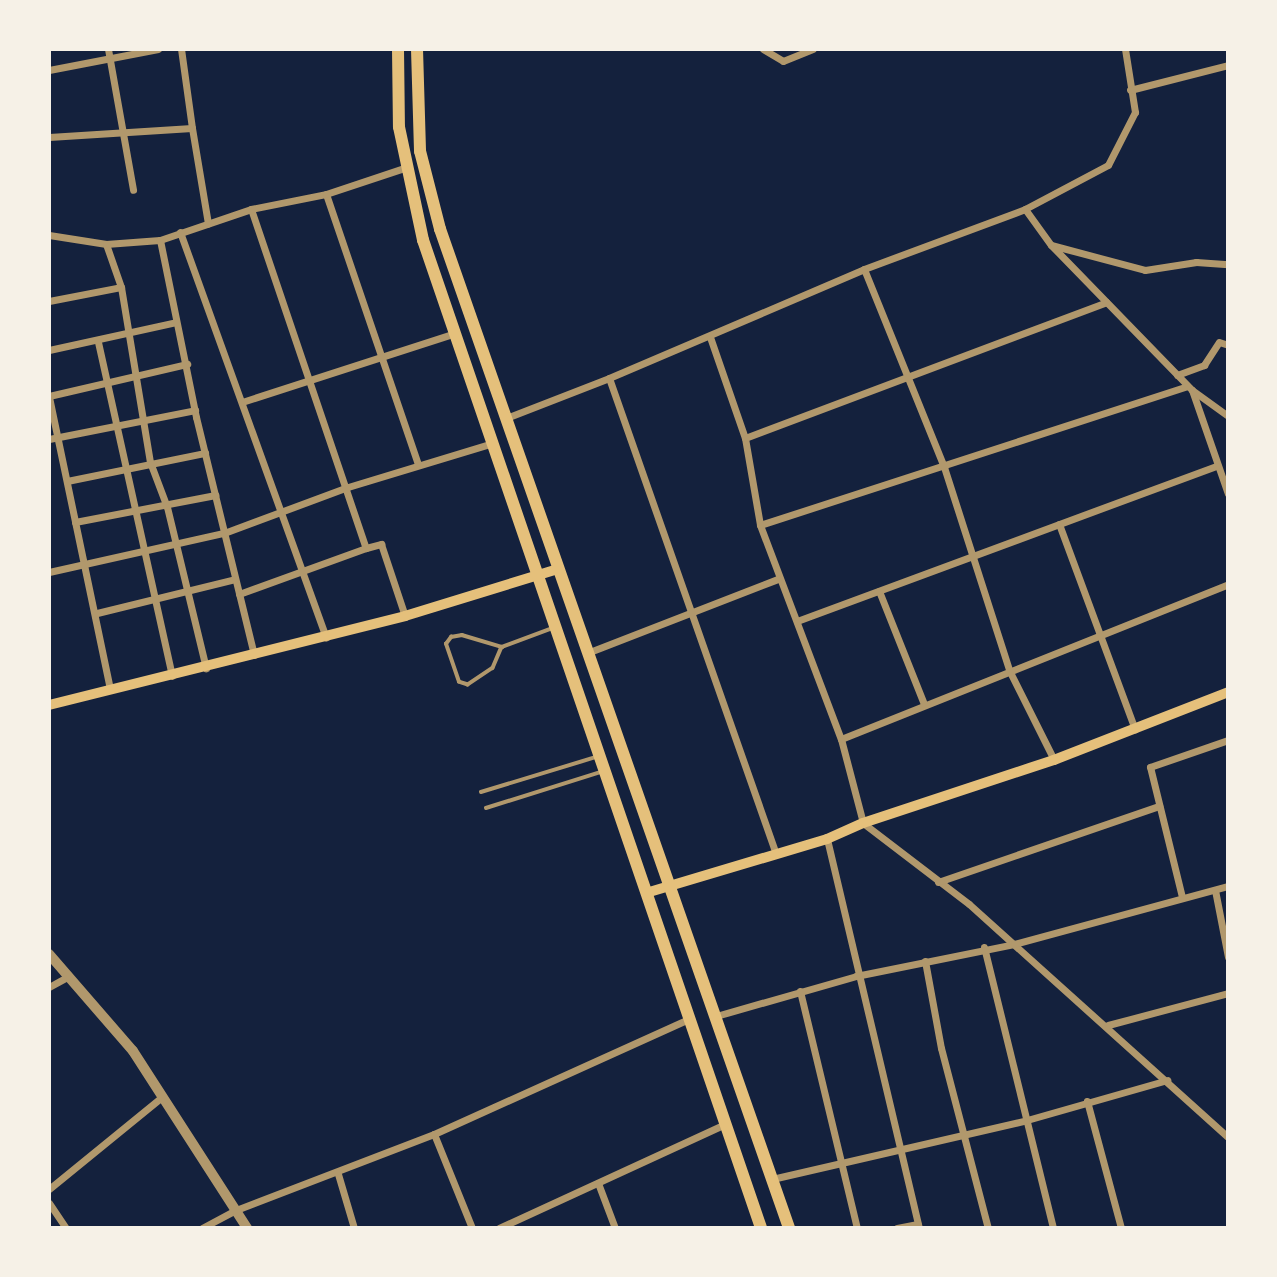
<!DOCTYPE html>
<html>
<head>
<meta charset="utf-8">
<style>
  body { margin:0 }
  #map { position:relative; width:1277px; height:1277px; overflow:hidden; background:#14213d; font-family:Quicksand,sans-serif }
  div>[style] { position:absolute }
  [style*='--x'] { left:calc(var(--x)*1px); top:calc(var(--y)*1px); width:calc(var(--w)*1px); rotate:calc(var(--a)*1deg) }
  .service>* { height:3.5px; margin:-1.75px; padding:0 1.75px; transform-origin:1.75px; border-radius:1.75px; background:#b1986c }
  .minor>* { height:7px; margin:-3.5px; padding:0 3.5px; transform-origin:3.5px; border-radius:3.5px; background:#b1986c }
  .tertiary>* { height:10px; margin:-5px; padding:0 5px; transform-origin:5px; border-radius:5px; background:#b1986c }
  .secondary>* { height:10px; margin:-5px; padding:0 5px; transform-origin:5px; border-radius:5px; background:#e5c07b }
  .primary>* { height:12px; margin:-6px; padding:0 6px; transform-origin:6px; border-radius:6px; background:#e5c07b }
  span { translate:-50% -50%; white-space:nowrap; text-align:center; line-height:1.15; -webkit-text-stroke:5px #f6f1e7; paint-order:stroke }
  .frame { position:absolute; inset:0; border:51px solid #f6f1e7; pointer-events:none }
</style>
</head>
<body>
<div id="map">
  <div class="service">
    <div style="--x:502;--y:647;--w:23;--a:113"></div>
    <div style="--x:493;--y:668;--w:30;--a:146"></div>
    <div style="--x:468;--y:685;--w:9;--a:-162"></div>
    <div style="--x:459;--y:682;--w:40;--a:-108.9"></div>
    <div style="--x:446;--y:644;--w:9;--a:-54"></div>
    <div style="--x:451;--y:637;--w:11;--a:-10"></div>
    <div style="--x:462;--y:635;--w:42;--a:16.7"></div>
    <div style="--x:502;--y:647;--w:54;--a:-20.4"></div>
    <div style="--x:481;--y:792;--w:120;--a:-16.9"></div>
    <div style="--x:486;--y:808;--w:121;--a:-17.4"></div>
  </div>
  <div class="minor">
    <div style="--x:108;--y:49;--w:143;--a:79.9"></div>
    <div style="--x:763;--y:49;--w:23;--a:31"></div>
    <div style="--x:783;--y:61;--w:32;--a:-22"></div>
    <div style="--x:1125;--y:49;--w:64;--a:81"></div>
    <div style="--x:1135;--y:112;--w:59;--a:117"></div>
    <div style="--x:1108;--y:165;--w:94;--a:152.1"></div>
    <div style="--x:1025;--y:209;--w:44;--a:54.2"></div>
    <div style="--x:1051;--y:245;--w:97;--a:14.9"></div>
    <div style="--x:1145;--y:270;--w:52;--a:-8.9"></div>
    <div style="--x:1196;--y:262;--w:32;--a:4"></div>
    <div style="--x:49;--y:70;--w:111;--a:-10.9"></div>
    <div style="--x:1130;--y:90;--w:101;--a:-14.3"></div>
    <div style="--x:192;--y:128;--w:97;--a:80.5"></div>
    <div style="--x:49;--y:137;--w:143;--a:-3.6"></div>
    <div style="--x:192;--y:128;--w:80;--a:-97.9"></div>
    <div style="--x:326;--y:194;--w:285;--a:71.2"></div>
    <div style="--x:251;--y:209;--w:358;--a:71.3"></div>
    <div style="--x:366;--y:548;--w:16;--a:-15"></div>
    <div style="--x:381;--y:544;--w:76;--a:71.6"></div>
    <div style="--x:180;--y:232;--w:431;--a:70.2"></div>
    <div style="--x:49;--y:235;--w:58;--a:9"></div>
    <div style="--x:106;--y:244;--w:54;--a:-4.2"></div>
    <div style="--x:160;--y:240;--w:96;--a:-18.8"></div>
    <div style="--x:251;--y:209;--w:76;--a:-11.3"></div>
    <div style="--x:326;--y:194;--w:82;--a:-18.4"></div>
    <div style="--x:160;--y:240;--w:181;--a:78.5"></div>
    <div style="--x:196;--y:417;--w:245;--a:76.3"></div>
    <div style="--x:106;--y:244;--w:46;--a:70.8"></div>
    <div style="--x:121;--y:287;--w:177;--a:80.6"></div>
    <div style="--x:150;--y:462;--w:48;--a:69.3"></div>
    <div style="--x:167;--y:507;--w:166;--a:76.4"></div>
    <div style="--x:1052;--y:246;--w:201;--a:45.8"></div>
    <div style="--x:1192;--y:390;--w:110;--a:70.9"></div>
    <div style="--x:864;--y:269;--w:214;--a:68"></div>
    <div style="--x:944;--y:467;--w:215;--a:72.2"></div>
    <div style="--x:1010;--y:672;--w:98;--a:63.4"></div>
    <div style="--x:49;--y:301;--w:73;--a:-11"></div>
    <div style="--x:710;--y:337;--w:107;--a:70.9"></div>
    <div style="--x:745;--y:438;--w:88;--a:80.2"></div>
    <div style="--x:760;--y:525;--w:229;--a:69.3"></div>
    <div style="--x:841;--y:739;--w:87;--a:75.3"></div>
    <div style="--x:863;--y:823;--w:133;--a:37.4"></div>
    <div style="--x:969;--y:904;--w:348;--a:42"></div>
    <div style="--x:98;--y:342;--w:342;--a:77.5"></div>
    <div style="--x:49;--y:350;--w:130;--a:-12.4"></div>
    <div style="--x:1177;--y:375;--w:29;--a:-20"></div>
    <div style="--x:1204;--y:365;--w:27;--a:-57"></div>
    <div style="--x:1219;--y:342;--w:9;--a:18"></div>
    <div style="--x:609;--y:378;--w:277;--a:-23.1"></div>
    <div style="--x:864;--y:269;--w:172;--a:-20.4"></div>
    <div style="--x:1192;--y:390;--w:44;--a:35.8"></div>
    <div style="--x:49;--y:396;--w:142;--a:-13.1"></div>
    <div style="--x:49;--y:397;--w:298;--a:78.2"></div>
    <div style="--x:242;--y:402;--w:224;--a:-17.9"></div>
    <div style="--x:506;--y:418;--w:110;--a:-21.2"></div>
    <div style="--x:609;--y:378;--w:504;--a:70.67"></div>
    <div style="--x:745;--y:438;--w:386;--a:-20.6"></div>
    <div style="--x:49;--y:439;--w:149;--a:-11.2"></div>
    <div style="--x:67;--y:481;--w:141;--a:-11.5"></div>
    <div style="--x:75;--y:522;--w:143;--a:-10.9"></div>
    <div style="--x:1059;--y:524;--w:219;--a:69.7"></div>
    <div style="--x:760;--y:525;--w:449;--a:-18"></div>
    <div style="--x:49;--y:572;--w:179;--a:-12.6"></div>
    <div style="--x:224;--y:533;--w:132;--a:-20.4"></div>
    <div style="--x:348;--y:487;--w:152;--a:-16.9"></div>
    <div style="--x:879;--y:591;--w:122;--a:68.3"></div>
    <div style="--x:239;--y:594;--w:135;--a:-19.9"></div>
    <div style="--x:97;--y:613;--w:142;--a:-13.8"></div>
    <div style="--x:797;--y:621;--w:447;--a:-20.3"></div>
    <div style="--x:587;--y:653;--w:205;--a:-21.2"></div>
    <div style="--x:841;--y:739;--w:417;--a:-21.8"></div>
    <div style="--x:827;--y:839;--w:400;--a:76.7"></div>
    <div style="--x:938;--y:882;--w:234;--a:-19"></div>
    <div style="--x:1215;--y:890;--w:68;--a:79"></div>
    <div style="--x:1182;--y:897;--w:134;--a:-103.8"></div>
    <div style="--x:1150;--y:767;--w:83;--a:-19.1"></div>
    <div style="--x:984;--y:947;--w:289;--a:76.2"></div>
    <div style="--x:925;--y:961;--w:88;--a:79.6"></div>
    <div style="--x:941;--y:1048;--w:186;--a:75.4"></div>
    <div style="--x:49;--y:987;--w:21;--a:-29"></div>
    <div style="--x:800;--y:991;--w:244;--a:76.5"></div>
    <div style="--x:716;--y:1016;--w:146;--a:-15.9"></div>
    <div style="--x:856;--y:976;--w:161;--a:-11.4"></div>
    <div style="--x:1014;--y:944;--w:222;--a:-15.2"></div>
    <div style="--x:1108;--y:1025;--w:124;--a:-14.9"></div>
    <div style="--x:1087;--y:1101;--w:131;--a:75"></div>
    <div style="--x:434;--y:1134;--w:101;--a:68"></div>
    <div style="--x:338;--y:1174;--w:56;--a:73.5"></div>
    <div style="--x:772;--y:1179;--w:262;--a:-13"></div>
    <div style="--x:1027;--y:1120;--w:146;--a:-15.9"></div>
    <div style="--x:598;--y:1183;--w:48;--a:69.3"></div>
    <div style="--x:49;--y:1189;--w:146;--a:-39.2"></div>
    <div style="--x:49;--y:1203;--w:30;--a:56"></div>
    <div style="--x:202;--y:1228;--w:38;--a:-28"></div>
    <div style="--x:236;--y:1210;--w:212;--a:-21"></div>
    <div style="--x:434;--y:1134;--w:280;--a:-24.3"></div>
    <div style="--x:499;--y:1228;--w:249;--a:-24.7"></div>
    <div style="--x:897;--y:1228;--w:21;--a:-11"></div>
  </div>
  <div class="tertiary">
    <div style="--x:49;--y:954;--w:128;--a:49.1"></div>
    <div style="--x:133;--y:1051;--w:211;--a:57.2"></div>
  </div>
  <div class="secondary">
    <div style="--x:49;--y:705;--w:367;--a:-14"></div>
    <div style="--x:405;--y:616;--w:160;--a:-17.1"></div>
    <div style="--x:646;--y:893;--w:189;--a:-16.6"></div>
    <div style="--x:827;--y:839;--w:39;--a:-24"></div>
    <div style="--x:863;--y:823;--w:201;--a:-18.3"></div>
    <div style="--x:1054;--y:760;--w:187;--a:-21.3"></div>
  </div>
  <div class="primary">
    <div style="--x:398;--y:49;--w:78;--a:89.3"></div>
    <div style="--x:399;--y:127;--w:116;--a:78"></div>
    <div style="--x:423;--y:240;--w:1044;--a:71.11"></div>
    <div style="--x:417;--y:49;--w:102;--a:88.3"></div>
    <div style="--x:420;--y:151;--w:81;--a:75.6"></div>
    <div style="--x:440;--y:229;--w:1058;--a:70.74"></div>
  </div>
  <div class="frame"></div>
</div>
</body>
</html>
